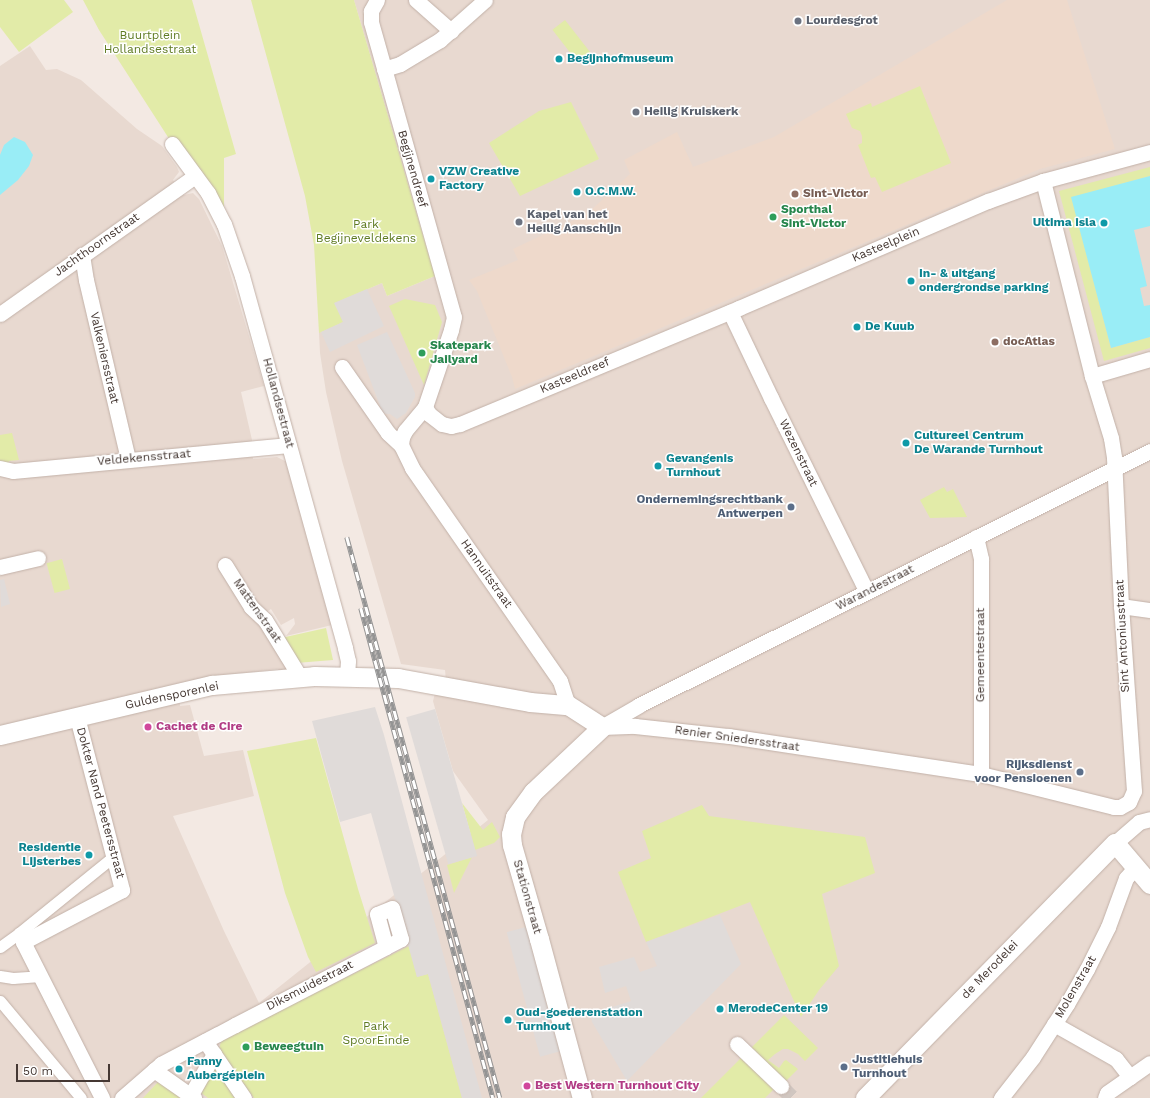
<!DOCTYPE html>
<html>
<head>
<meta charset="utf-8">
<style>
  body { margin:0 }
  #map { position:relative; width:1150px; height:1098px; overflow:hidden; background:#f3e9e3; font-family:"Work Sans",sans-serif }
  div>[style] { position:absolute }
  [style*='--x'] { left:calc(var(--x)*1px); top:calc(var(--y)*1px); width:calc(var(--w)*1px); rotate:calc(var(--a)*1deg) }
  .residential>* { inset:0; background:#e8d9d0 }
  .education>* { inset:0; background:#eed9cb }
  .green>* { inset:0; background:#e2eba8; transform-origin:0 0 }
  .parking>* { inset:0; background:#e0dbd9; transform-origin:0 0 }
  .water>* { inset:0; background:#99edf6 }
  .minor-tunnel>* { height:15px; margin-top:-7.5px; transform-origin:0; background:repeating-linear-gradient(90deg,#d0c6c0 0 15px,transparent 0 23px) }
  .roads { filter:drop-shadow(0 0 1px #c2b1a8) drop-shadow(0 0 1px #c2b1a8) }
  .pedestrian>* { height:11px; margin:-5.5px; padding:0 5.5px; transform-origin:5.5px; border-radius:5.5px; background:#fff }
  .minor>* { height:15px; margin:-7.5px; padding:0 7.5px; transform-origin:7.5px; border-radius:7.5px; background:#fff }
  .tertiary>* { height:19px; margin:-9.5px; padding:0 9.5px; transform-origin:9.5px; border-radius:9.5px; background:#fff }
  .rail>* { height:4.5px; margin-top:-2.25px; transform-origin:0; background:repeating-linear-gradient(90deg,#fff 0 9px,#949494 0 18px); box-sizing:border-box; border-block:1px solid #949494 }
  .dots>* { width:11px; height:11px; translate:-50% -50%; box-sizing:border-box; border:2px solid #fff; border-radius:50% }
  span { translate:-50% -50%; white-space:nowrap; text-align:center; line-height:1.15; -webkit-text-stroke:3px #fff; paint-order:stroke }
  .worship-label { font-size:12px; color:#5b616d; font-weight:700 }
  .left { translate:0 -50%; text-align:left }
  .park-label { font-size:12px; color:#5f7b22 }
  .culture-label { font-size:12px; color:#0d838f; font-weight:700 }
  .right { translate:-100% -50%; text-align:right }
  .street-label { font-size:12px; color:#453833 }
  .education-label { font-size:12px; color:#785e54; font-weight:700 }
  .leisure-label { font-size:12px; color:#27864d; font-weight:700 }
  .service-label { font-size:12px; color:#4e5e75; font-weight:700 }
  .hotel-label { font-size:12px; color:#b23c85; font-weight:700 }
  .scale { position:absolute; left:16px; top:1064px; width:94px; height:18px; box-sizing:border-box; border:2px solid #453833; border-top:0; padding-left:5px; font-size:12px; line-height:14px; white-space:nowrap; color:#453833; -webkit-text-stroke:3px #fff; paint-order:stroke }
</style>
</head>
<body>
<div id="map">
  <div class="residential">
    <div style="clip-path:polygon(354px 0,1150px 0,1150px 1098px,0 1098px,0 66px,30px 46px,46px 70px,57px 69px,81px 80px,137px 129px,162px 146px,177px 167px,179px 172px,173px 180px,184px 195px,193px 193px,199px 199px,222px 246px,264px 386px,241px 392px,252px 440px,253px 459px,277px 457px,287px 462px,332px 625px,286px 636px,295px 624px,294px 618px,281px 625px,271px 609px,268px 611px,263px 623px,288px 672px,279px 671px,278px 669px,215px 676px,179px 685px,180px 706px,190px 705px,204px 756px,243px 750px,254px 796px,173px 816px,224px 931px,259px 1003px,488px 820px,453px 771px,436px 712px,433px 701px,435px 693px,447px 694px,445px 670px,401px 664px,342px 461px,326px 392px,320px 353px,319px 333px,334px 303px,382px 283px,387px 296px,435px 276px)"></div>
  </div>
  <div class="education">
    <div style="clip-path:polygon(1007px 0,1067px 0,1115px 149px,1040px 169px,515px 389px,512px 377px,477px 291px,469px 280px,518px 260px,513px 249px,587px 214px,630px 174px,624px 160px,677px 132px,693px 167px,774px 137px)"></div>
  </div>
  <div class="green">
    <div style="clip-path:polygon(0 0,64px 0,73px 12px,19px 52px,0 27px)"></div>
    <div style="clip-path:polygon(83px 0,192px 0,236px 154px,224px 158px,224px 224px,99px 30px)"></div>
    <div style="clip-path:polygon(251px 0,354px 0,435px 276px,387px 296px,382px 283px,335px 303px,343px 322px,319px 333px,314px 245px,305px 196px)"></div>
    <div style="left:565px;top:20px;width:41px;height:16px;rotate:52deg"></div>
    <div style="clip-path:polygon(920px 86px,951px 163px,882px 192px,875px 177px,871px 178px,858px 145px,862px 143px,862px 136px,860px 131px,852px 128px,846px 114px,871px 103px,872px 107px)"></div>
    <div style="clip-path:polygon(571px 102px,599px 159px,520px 196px,489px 143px,539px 111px)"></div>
    <div style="clip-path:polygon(1150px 167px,1150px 176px,1072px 198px,1111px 348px,1150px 337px,1150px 348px,1104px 361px,1059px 191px)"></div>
    <div style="clip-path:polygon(405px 299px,435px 305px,442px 322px,424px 385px,389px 306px)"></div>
    <div style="clip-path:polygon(12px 433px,19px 460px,9px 461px,9px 464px,0 461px,0 435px)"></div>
    <div style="clip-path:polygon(944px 487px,947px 492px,953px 489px,967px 517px,930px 518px,920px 500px)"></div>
    <div style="left:62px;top:559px;width:31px;height:16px;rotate:75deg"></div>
    <div style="clip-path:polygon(326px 628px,333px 660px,296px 663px,281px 638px)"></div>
    <div style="clip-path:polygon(316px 738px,358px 889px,375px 943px,316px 972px,308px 957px,285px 893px,247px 751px)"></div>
    <div style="clip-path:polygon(462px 803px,483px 830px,492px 822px,500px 837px,494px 843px,475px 850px)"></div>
    <div style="clip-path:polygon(702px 805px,709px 816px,865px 837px,875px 873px,822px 894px,839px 966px,819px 990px,801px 1017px,750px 902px,646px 942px,618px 872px,651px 858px,642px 831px)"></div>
    <div style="clip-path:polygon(472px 857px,454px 893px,447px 865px)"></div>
    <div style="clip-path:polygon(409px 946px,417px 977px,428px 974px,462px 1098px,254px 1098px,219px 1051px,221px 1040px)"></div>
    <div style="clip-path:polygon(784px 1015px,818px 1048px,805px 1061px,798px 1054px,788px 1049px,783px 1049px,775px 1054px,768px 1060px,779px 1068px,784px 1061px,786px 1060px,798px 1069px,781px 1086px,779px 1084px,765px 1098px,701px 1098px)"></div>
    <div style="clip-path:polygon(214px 1064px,238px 1098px,208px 1098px,200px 1092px)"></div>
    <div style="clip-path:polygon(159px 1081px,181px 1098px,143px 1098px)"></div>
  </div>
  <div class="parking">
    <div style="clip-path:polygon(367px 289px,384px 326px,330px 352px,321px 332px,343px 322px,334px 303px)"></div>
    <div style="clip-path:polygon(387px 332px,415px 393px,415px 397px,406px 413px,397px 419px,390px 414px,383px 414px,357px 345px)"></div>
    <div style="clip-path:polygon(4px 579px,10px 604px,1px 607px,0 580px)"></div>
    <div style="clip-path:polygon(375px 707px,384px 735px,482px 1098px,462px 1098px,428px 974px,417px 977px,371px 813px,340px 822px,312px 721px)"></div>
    <div style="left:435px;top:709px;width:153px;height:30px;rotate:74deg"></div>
    <div style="clip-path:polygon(720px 915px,741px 964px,627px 1081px,592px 1022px,590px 1014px,631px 1001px,626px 986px,605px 993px,599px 967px,634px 957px,640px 972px,657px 966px,646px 942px)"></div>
    <div style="left:526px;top:927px;width:129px;height:20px;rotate:75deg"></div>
  </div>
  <div class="water">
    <div style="clip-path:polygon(14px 137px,25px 142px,33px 155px,29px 166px,18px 180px,0 195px,0 155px,4px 145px)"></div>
    <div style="clip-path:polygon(1150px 176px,1150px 226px,1134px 230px,1147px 286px,1140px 288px,1144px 306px,1150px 305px,1150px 337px,1111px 348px,1071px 197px)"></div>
  </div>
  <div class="minor-tunnel">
    <div style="--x:781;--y:1086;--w:17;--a:45"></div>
  </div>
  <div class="roads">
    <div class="pedestrian">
      <div style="--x:23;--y:942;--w:10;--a:-114"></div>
      <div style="--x:19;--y:933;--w:122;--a:-39"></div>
      <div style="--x:0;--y:947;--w:24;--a:-36"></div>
      <div style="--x:0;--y:976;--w:13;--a:9"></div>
      <div style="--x:13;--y:978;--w:27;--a:-4"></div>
      <div style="--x:0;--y:1001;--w:126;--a:50.1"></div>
    </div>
    <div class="minor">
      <div style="--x:377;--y:0;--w:13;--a:119"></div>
      <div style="--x:371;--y:11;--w:11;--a:90"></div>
      <div style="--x:371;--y:22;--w:306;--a:74.3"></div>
      <div style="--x:454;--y:317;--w:13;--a:103"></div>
      <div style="--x:451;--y:330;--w:81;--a:108.7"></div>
      <div style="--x:425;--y:407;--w:31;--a:130"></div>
      <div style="--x:405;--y:431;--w:7;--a:117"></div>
      <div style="--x:402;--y:437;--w:8;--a:97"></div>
      <div style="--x:401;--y:445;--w:25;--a:64"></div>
      <div style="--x:412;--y:468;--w:259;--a:55.2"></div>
      <div style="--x:560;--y:681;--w:25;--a:72"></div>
      <div style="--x:416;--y:0;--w:47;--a:41.5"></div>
      <div style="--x:384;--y:69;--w:17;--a:-17"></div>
      <div style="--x:400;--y:64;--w:47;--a:-31"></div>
      <div style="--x:440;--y:40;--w:60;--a:-41.6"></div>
      <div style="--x:172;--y:144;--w:61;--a:53.7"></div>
      <div style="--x:208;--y:193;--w:35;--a:63"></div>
      <div style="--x:224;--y:224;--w:55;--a:70.9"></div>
      <div style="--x:242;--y:276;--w:386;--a:74.5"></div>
      <div style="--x:345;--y:648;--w:13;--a:77"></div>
      <div style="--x:348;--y:661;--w:15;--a:94"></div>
      <div style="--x:82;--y:255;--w:25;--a:81"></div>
      <div style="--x:86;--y:280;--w:184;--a:76.8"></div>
      <div style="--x:730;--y:312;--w:95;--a:64.5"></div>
      <div style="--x:771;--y:398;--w:216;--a:63.7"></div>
      <div style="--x:0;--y:314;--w:239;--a:-35.3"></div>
      <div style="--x:342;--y:367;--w:80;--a:55.1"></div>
      <div style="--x:388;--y:433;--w:18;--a:43"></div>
      <div style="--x:1092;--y:376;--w:60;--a:-16.3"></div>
      <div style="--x:425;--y:407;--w:8;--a:60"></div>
      <div style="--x:429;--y:414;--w:16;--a:38"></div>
      <div style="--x:442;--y:424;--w:9;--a:13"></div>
      <div style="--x:451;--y:426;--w:9;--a:-13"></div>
      <div style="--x:460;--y:424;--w:302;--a:-22.6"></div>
      <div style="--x:739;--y:308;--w:271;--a:-23.3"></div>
      <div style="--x:988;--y:201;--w:59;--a:-20"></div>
      <div style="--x:1043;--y:181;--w:111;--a:-15.2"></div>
      <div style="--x:0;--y:468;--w:13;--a:13"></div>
      <div style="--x:13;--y:471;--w:277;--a:-5.4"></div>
      <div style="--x:976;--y:537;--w:23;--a:77"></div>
      <div style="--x:981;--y:559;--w:215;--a:90"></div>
      <div style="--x:225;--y:565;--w:49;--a:58.2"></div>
      <div style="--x:251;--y:607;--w:19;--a:43"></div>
      <div style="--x:265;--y:620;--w:67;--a:58.4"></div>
      <div style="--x:0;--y:567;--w:39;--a:-13"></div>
      <div style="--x:1121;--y:606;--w:29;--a:8"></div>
      <div style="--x:77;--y:717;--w:179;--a:75.4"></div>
      <div style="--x:122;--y:890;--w:112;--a:152.3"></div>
      <div style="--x:23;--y:942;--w:175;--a:63.1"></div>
      <div style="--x:605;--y:725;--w:39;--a:-30"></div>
      <div style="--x:639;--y:705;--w:571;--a:-26.43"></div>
      <div style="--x:602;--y:727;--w:33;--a:-2"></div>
      <div style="--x:635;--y:726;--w:95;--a:6.1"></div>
      <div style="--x:729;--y:736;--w:255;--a:8.6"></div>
      <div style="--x:981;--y:774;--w:137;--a:13.9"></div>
      <div style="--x:1114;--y:807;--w:6;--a:0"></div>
      <div style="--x:1120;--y:807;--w:10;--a:-29"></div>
      <div style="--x:1129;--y:802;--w:12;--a:-66"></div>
      <div style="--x:1134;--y:791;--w:185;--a:-94"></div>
      <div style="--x:1121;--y:606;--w:149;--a:-92.7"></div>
      <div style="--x:1114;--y:457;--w:19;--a:-99"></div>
      <div style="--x:1111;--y:438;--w:65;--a:-107"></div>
      <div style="--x:1092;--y:376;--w:201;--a:-104.1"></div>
      <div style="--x:1115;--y:843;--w:32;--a:-41"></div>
      <div style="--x:1139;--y:822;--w:11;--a:-15"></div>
      <div style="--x:1054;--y:1024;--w:71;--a:29.4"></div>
      <div style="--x:1116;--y:1059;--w:23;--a:52"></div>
      <div style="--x:205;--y:1041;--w:69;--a:55.6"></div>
      <div style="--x:737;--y:1044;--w:61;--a:43.7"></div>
      <div style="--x:154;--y:1070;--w:49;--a:35"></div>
      <div style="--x:122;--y:1098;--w:52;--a:-41.1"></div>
      <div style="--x:161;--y:1064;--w:64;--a:-27.8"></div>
      <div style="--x:218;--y:1034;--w:19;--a:-28"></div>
      <div style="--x:235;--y:1025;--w:170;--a:-27.3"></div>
      <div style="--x:386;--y:947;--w:17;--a:-28"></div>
      <div style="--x:401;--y:939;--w:32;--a:-106"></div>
      <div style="--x:392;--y:908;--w:16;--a:158"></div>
      <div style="--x:377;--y:914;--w:34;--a:75"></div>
      <div style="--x:189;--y:1098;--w:51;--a:-60.4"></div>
      <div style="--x:1001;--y:1098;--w:52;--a:-52"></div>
      <div style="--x:1033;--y:1057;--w:63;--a:-57.3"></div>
      <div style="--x:1067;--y:1004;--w:40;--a:-60.3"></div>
      <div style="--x:1087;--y:969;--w:47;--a:-63.4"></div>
      <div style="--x:1108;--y:927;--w:52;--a:-69.8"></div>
      <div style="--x:1126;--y:878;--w:15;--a:-48"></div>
      <div style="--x:1105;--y:1098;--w:5;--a:-68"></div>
      <div style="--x:1107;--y:1093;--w:52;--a:-34.9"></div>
    </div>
    <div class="tertiary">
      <div style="--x:0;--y:735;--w:218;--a:-13.3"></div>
      <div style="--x:212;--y:685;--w:102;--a:-5"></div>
      <div style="--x:314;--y:676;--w:84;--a:1.4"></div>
      <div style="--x:398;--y:678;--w:134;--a:10.3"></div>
      <div style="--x:530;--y:702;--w:38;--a:5"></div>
      <div style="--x:568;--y:705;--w:40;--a:32.9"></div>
      <div style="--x:602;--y:727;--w:95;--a:136.7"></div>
      <div style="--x:533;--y:792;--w:31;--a:126"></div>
      <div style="--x:515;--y:817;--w:17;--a:103"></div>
      <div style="--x:511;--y:834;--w:11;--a:85"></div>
      <div style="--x:512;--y:845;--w:98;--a:74"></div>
      <div style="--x:539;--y:939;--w:165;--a:74.9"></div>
      <div style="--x:865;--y:1098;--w:357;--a:-45.6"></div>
      <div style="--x:1115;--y:843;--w:54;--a:49.5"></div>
    </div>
  </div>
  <div class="rail">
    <div style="--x:347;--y:537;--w:581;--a:74.74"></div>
    <div style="--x:361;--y:608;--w:507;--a:74.92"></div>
  </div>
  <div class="dots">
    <div style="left:798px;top:21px;background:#6b7280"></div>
    <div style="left:559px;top:59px;background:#0f9aa8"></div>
    <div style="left:636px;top:112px;background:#6b7280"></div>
    <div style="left:431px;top:179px;background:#0f9aa8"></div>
    <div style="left:577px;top:192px;background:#0f9aa8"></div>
    <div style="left:795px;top:194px;background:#8d6e63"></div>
    <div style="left:773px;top:217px;background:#2e9e5b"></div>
    <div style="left:519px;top:222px;background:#6b7280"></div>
    <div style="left:1104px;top:223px;background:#0f9aa8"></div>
    <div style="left:911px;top:281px;background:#0f9aa8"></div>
    <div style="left:857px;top:327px;background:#0f9aa8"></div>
    <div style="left:995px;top:342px;background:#8d6e63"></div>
    <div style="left:422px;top:353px;background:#2e9e5b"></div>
    <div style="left:906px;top:443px;background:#0f9aa8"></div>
    <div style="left:658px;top:466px;background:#0f9aa8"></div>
    <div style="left:791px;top:507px;background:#5c6f8a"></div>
    <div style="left:148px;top:727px;background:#d1479c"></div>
    <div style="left:1080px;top:772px;background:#5c6f8a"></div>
    <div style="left:89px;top:855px;background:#0f9aa8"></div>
    <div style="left:720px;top:1009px;background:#0f9aa8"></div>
    <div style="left:508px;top:1020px;background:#0f9aa8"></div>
    <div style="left:246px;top:1047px;background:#2e9e5b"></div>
    <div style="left:844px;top:1067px;background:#5c6f8a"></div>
    <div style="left:179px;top:1069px;background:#0f9aa8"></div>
    <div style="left:527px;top:1086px;background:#d1479c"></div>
  </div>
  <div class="worship-label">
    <span class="left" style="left:806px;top:21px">Lourdesgrot</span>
    <span class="left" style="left:644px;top:112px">Heilig Kruiskerk</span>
    <span class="left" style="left:527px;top:222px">Kapel van het<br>Heilig Aanschijn</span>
  </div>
  <div class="park-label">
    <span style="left:150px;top:43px">Buurtplein<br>Hollandsestraat</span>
    <span style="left:366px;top:232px">Park<br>Begijneveldekens</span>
    <span style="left:376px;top:1034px">Park<br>SpoorEinde</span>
  </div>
  <div class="culture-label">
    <span class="left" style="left:567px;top:59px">Begijnhofmuseum</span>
    <span class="left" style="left:439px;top:179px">VZW Creative<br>Factory</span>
    <span class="left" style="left:585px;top:192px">O.C.M.W.</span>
    <span class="right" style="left:1096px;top:223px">Ultima isla</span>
    <span class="left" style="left:919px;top:281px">In- &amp; uitgang<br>ondergrondse parking</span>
    <span class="left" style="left:865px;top:327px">De Kuub</span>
    <span class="left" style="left:914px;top:443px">Cultureel Centrum<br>De Warande Turnhout</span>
    <span class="left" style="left:666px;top:466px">Gevangenis<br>Turnhout</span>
    <span class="right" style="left:81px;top:855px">Residentie<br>Lijsterbes</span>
    <span class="left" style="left:728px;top:1009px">MerodeCenter 19</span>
    <span class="left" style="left:516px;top:1020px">Oud-goederenstation<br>Turnhout</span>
    <span class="left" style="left:187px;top:1069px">Fanny<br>Aubergéplein</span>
  </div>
  <div class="street-label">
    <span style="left:412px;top:169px;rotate:74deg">Begijnendreef</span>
    <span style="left:97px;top:245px;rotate:-35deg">Jachthoornstraat</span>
    <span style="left:886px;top:245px;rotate:-23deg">Kasteelplein</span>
    <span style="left:104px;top:358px;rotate:77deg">Valkeniersstraat</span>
    <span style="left:575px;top:376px;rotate:-23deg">Kasteeldreef</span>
    <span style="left:278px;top:403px;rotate:75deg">Hollandsestraat</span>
    <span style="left:798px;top:453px;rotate:64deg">Wezenstraat</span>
    <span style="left:144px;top:458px;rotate:-5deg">Veldekensstraat</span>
    <span style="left:486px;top:574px;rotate:55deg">Hannuitstraat</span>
    <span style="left:875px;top:588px;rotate:-27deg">Warandestraat</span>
    <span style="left:257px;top:611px;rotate:55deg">Mattenstraat</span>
    <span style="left:1123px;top:636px;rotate:-93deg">Sint Antoniusstraat</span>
    <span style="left:981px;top:655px;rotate:-90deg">Gemeentestraat</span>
    <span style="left:172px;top:696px;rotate:-12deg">Guldensporenlei</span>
    <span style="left:737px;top:739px;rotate:8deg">Renier Sniedersstraat</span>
    <span style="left:100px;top:803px;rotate:75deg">Dokter Nand Peetersstraat</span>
    <span style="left:527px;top:897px;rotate:74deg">Stationstraat</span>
    <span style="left:990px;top:970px;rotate:-46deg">de Merodelei</span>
    <span style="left:310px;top:986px;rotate:-27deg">Diksmuidestraat</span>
    <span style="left:1076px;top:987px;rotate:-60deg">Molenstraat</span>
  </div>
  <div class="education-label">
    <span class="left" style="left:803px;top:194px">Sint-Victor</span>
    <span class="left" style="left:1003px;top:342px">docAtlas</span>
  </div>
  <div class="leisure-label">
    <span class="left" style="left:781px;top:217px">Sporthal<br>Sint-Victor</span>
    <span class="left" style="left:430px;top:353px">Skatepark<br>Jailyard</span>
    <span class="left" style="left:254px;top:1047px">Beweegtuin</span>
  </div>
  <div class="service-label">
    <span class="right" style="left:783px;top:507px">Ondernemingsrechtbank<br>Antwerpen</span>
    <span class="right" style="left:1072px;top:772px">Rijksdienst<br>voor Pensioenen</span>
    <span class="left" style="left:852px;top:1067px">Justitiehuis<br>Turnhout</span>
  </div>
  <div class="hotel-label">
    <span class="left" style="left:156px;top:727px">Cachet de Cire</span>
    <span class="left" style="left:535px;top:1086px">Best Western Turnhout City</span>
  </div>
  <div class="scale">50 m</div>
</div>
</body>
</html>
